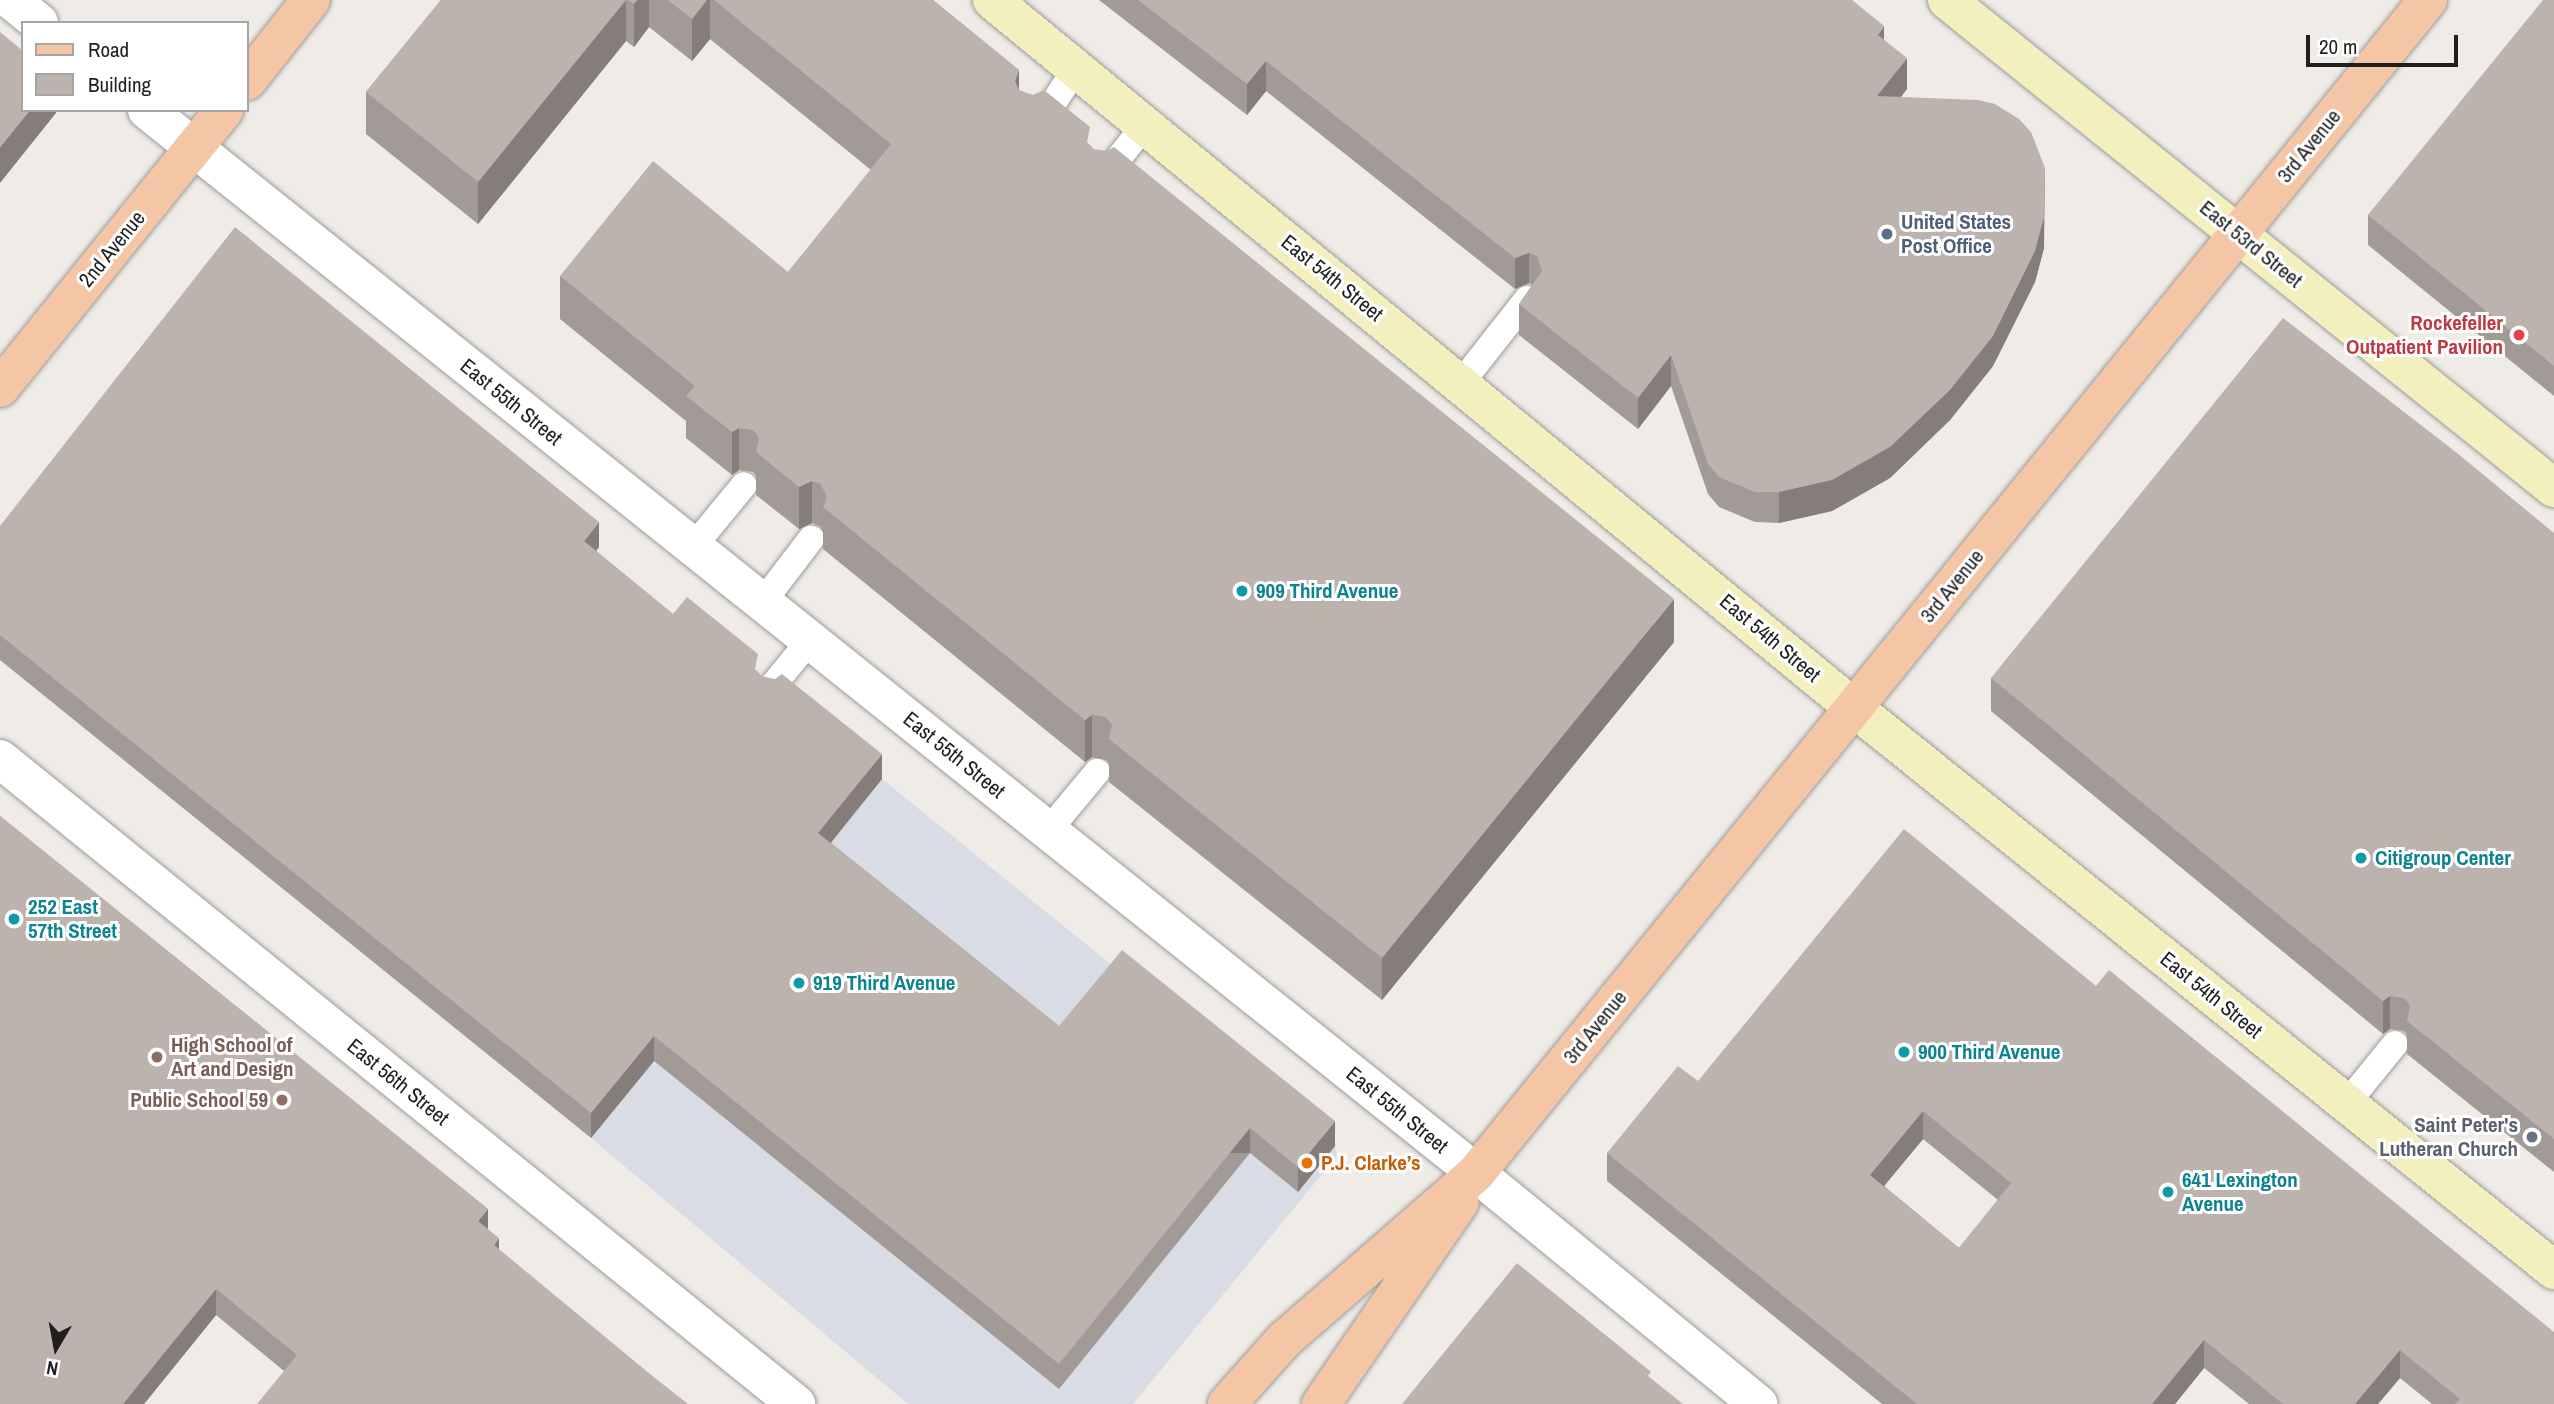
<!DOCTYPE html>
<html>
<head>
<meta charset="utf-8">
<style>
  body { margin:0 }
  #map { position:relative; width:2554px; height:1404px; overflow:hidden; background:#efebe6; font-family:"Archivo Narrow",sans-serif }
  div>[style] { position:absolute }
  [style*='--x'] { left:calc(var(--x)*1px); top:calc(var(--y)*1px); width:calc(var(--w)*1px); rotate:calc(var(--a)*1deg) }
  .plaza>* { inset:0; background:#dadce5; transform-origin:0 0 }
  .roads { filter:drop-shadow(0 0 2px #9c9c9c) drop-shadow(0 0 2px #9c9c9c) }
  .service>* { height:26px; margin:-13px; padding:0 13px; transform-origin:13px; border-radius:13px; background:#fff }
  .minor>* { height:38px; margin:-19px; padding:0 19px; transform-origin:19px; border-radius:19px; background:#fff }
  .secondary>* { height:38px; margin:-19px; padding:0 19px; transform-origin:19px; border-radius:19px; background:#f4efbe }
  .primary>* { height:38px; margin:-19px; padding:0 19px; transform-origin:19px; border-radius:19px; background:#f4c6a5 }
  .wall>* { inset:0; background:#a29a96 }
  .shaded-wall>* { inset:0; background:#847d7a; transform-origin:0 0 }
  .building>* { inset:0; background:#bcb3af }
  .dots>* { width:19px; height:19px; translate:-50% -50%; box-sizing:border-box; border:4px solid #fff; border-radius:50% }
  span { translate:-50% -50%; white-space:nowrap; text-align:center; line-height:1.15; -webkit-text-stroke:6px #fff; paint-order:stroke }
  .street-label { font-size:21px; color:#1f1f1f }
  .service-label { font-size:21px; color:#4e5e75; font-weight:700 }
  .left { translate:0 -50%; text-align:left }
  .health-label { font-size:21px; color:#be3a42; font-weight:700 }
  .right { translate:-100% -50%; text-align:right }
  .culture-label { font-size:21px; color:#0d838f; font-weight:700 }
  .education-label { font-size:21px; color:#785e54; font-weight:700 }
  .worship-label { font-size:21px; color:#5b616d; font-weight:700 }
  .food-label { font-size:21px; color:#c56008; font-weight:700 }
  .legend { position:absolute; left:21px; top:21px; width:228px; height:91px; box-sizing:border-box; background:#fff; border:2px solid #a5a5a5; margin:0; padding:9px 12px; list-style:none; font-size:21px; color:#1f1f1f }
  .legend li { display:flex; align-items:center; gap:14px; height:35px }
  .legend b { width:35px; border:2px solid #a5a5a5 }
  .north { position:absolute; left:21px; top:1313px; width:70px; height:70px; -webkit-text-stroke:5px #fff; paint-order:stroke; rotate:190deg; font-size:19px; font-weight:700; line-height:28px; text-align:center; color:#1f1f1f }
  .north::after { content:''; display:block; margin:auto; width:24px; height:32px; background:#1f1f1f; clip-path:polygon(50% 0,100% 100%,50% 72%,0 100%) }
  .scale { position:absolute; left:2306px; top:35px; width:152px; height:32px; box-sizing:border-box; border:4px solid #1f1f1f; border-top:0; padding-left:9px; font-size:21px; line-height:24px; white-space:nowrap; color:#1f1f1f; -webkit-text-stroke:5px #fff; paint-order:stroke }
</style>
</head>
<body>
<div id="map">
  <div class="plaza">
    <div style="left:882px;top:779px;width:310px;height:102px;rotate:39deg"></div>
    <div style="clip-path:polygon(654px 1061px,1059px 1389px,1236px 1142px,1298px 1192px,1335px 1146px,1337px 1156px,1133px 1404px,908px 1404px,591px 1138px)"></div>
  </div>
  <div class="roads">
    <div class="service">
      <div style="--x:1031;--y:122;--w:27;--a:-39"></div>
      <div style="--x:1052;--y:105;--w:44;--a:-57"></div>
      <div style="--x:1102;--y:179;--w:69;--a:-51.5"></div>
      <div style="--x:1461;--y:383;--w:107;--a:-51.8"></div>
      <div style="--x:693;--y:547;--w:80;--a:-50.6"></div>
      <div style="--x:762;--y:603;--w:81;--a:-52.6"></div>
      <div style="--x:770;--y:689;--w:63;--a:-50.8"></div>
      <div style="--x:1048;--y:831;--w:77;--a:-50.3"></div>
      <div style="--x:2347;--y:1103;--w:76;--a:-50.9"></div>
    </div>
    <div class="minor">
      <div style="--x:11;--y:0;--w:36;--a:39"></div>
      <div style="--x:147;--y:110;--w:1702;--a:38.65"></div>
      <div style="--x:1476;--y:1173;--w:365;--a:39.3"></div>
      <div style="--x:0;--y:759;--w:1025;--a:39.02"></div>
    </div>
    <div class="secondary">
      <div style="--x:992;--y:0;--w:1115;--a:39.4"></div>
      <div style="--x:1854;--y:708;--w:898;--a:38.76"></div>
      <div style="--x:1947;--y:0;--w:779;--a:38.8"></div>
    </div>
    <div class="primary">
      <div style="--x:247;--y:81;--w:103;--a:-51.7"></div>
      <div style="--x:0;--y:388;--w:357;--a:-51.1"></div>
      <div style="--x:1227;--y:1404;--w:86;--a:-48.3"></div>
      <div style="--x:1284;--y:1340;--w:254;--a:-41"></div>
      <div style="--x:1476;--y:1173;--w:1511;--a:-50.94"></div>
      <div style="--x:1321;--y:1404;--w:245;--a:-55.5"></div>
    </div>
  </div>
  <div class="wall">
    <div style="clip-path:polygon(441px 0,933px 0,1019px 70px,1019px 90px,1090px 145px,1093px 149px,1674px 642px,1382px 1000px,1109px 782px,1109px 763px,1106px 760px,1092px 757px,1085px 762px,823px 549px,823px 532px,821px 527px,812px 523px,799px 529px,756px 495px,756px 476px,753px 472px,739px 470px,732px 475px,686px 438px,686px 421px,560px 319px,560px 276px,788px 272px,871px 170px,710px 39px,692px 61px,649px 27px,634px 47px,626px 41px,478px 224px,366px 134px,366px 92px)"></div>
    <div style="clip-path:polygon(1099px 0,1852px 0,1884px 40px,1907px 89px,1901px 97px,2044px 248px,2035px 282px,1993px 366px,1950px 420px,1890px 478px,1832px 511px,1779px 523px,1755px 522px,1719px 507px,1708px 494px,1671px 386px,1638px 429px,1519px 335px,1519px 304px,1532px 285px,1529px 283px,1515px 289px,1266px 91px,1247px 115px)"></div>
    <div style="clip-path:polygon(2554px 0,2554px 396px,2368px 245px,2368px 215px)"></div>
    <div style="clip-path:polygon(0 526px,599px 547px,596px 551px,673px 614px,758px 672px,761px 676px,882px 779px,831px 843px,1059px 1026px,1335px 1146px,1298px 1192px,1250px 1153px,1059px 1389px,654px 1061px,591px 1138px,0 660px)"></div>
    <div style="clip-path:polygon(2554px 533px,2554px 1172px,2407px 1054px,2407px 1035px,2404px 1031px,2390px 1029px,2383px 1034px,1991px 711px,1991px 678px)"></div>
    <div style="clip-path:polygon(0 816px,488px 1209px,284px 1371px,216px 1315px,144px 1404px,0 1404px)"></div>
    <div style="clip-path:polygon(evenodd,2096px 986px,2554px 1404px,2432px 1404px,2400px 1378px,2378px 1404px,2249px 1404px,2204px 1368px,2175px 1404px,1882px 1404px,1607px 1181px,1607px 1153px,1698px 1081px,2096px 986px,1923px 1139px,1998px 1200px,1959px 1248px,1884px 1186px,1923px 1139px)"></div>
  </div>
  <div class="shaded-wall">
    <div style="clip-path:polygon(626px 0,626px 41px,478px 224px,478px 182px)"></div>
    <div style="clip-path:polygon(637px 0,649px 0,649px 27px,634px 47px,634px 4px)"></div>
    <div style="clip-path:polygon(707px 0,710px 0,710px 39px,692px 61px,692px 19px)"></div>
    <div style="clip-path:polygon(1884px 26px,1884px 57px,1878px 35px)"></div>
    <div style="clip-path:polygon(1907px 58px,1907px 89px,1877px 127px,1877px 96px)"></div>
    <div style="clip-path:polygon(1266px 61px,1266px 91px,1247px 115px,1247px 84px)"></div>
    <div style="clip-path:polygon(1019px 70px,1019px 112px,1015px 81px)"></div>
    <div style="clip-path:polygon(30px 110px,56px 110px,56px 113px,0 183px,0 147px)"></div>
    <div style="clip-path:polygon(2045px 168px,2044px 248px,2035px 282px,1993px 366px,1950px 420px,1890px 478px,1832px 511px,1779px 523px,1779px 492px)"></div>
    <div style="clip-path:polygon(1529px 253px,1529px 283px,1515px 289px,1515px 258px)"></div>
    <div style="clip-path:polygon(1671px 355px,1671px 386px,1638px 429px,1638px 398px)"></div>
    <div style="clip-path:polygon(739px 428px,739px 470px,732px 475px,732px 432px)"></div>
    <div style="clip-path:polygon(812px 481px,812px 523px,799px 529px,799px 487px)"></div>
    <div style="clip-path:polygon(599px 522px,599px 547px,584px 567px,584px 541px)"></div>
    <div style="clip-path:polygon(1674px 599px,1674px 642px,1382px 1000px,1382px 958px)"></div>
    <div style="clip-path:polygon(1092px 715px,1092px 757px,1085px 762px,1085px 720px)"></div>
    <div style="clip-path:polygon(882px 754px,882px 779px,818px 858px,818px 833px)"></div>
    <div style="clip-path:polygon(2390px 996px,2390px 1029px,2383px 1034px,2383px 1001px)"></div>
    <div style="clip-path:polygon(654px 1036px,654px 1061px,591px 1138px,591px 1113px)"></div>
    <div style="clip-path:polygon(1923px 1111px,1923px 1139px,1870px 1203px,1870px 1175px)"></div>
    <div style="clip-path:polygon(1335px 1121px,1335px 1146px,1298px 1192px,1298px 1167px)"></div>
    <div style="left:1250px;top:1128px;width:25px;height:304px;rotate:90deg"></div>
    <div style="clip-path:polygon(488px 1209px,488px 1236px,478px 1221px)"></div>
    <div style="clip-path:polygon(499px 1238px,499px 1265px,494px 1245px)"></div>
    <div style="clip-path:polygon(216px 1289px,216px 1315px,144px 1404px,123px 1404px)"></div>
    <div style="clip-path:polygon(2204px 1340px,2204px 1368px,2175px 1404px,2152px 1404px)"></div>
    <div style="clip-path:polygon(2400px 1350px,2400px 1378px,2378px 1404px,2355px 1404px)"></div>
  </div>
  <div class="building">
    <div style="clip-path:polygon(441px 0,626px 0,478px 182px,366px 92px)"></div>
    <div style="clip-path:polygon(628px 0,637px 0,634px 4px)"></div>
    <div style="clip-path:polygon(668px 0,707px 0,692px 19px)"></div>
    <div style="clip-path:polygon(714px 0,933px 0,1019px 70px,1015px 81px,1019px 90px,1033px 95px,1044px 90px,1090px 127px,1087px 142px,1093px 149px,1107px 151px,1114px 147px,1674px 599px,1382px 958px,1109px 739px,1112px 725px,1106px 717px,1092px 715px,1085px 720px,823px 507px,827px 498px,821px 484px,812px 481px,799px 487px,756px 452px,759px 438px,753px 430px,739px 428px,732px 432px,686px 396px,695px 386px,560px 276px,653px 161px,788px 272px,891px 144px)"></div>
    <div style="clip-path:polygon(1138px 0,1852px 0,1884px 26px,1878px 35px,1907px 58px,1877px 96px,1978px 100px,1995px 104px,2019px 119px,2031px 132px,2045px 168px,2044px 217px,2035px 251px,1993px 336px,1950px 390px,1890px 447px,1832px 480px,1779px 492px,1755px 492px,1719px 477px,1708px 464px,1671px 355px,1638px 398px,1519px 304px,1542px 271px,1537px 256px,1529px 253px,1515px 258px,1266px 61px,1247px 84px)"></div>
    <div style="clip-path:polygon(2543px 0,2554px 0,2554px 366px,2368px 215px)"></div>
    <div style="clip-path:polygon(0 32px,23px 51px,23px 110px,30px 110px,0 147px)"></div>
    <div style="clip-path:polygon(235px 227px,599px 522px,584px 541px,673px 614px,687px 597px,758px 654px,755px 669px,761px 676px,775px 679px,782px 674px,882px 754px,818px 833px,1059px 1026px,1122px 950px,1335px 1121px,1298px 1167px,1250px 1128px,1059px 1364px,654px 1036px,591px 1113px,0 635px,0 526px)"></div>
    <div style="clip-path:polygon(2283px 318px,2457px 453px,2554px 533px,2554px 1139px,2407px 1021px,2410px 1006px,2404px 998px,2390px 996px,2383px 1001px,1991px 678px)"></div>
    <div style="clip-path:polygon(0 816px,488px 1209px,478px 1221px,499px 1238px,494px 1245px,650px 1374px,688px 1404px,257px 1404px,297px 1355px,216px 1289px,123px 1404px,0 1404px)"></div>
    <div style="clip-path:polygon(evenodd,1904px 829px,2096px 986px,2109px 970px,2554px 1332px,2554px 1404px,2455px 1404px,2460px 1399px,2400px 1350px,2355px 1404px,2283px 1404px,2204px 1340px,2152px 1404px,1917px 1404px,1607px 1153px,1678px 1066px,1698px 1081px,1904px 829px,1923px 1111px,2011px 1183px,1959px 1248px,1870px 1175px,1923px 1111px)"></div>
    <div style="clip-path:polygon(1517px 1263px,1651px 1372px,1648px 1376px,1683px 1404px,1402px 1404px)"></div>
  </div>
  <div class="dots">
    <div style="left:1887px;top:234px;background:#5c6f8a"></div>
    <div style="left:2519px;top:335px;background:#e0444e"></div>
    <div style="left:1242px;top:591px;background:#0f9aa8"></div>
    <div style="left:2361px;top:858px;background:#0f9aa8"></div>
    <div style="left:14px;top:919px;background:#0f9aa8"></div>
    <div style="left:799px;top:983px;background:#0f9aa8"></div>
    <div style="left:1904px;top:1052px;background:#0f9aa8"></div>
    <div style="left:157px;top:1057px;background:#8d6e63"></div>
    <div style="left:282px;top:1100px;background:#8d6e63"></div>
    <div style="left:2532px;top:1137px;background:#6b7280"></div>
    <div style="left:1307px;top:1163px;background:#e8710a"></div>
    <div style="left:2168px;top:1192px;background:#0f9aa8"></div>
  </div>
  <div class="street-label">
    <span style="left:2309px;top:146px;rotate:-51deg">3rd Avenue</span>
    <span style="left:2251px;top:244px;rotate:39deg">East 53rd Street</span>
    <span style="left:112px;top:249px;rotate:-51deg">2nd Avenue</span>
    <span style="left:1332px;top:278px;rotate:39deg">East 54th Street</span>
    <span style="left:511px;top:402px;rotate:39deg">East 55th Street</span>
    <span style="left:1952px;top:586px;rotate:-51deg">3rd Avenue</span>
    <span style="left:1770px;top:638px;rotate:40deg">East 54th Street</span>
    <span style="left:954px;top:755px;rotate:39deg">East 55th Street</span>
    <span style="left:2211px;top:995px;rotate:39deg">East 54th Street</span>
    <span style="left:1595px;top:1027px;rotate:-51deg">3rd Avenue</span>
    <span style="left:398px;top:1082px;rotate:39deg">East 56th Street</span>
    <span style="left:1397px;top:1110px;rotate:39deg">East 55th Street</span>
  </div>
  <div class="service-label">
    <span class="left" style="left:1901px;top:234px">United States<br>Post Office</span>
  </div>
  <div class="health-label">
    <span class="right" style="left:2503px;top:335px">Rockefeller<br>Outpatient Pavilion</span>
  </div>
  <div class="culture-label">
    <span class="left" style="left:1256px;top:591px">909 Third Avenue</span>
    <span class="left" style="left:2375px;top:858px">Citigroup Center</span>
    <span class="left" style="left:28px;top:919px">252 East<br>57th Street</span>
    <span class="left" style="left:813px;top:983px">919 Third Avenue</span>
    <span class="left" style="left:1918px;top:1052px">900 Third Avenue</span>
    <span class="left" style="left:2182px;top:1192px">641 Lexington<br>Avenue</span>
  </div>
  <div class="education-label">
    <span class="left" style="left:171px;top:1057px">High School of<br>Art and Design</span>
    <span class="right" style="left:268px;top:1100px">Public School 59</span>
  </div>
  <div class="worship-label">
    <span class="right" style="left:2518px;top:1137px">Saint Peter's<br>Lutheran Church</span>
  </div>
  <div class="food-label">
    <span class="left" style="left:1321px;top:1163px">P.J. Clarke’s</span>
  </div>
  <ul class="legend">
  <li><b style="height:9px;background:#f4c6a5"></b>Road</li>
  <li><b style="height:19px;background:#bcb3af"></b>Building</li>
  </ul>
  <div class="north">N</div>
  <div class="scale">20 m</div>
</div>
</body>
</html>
